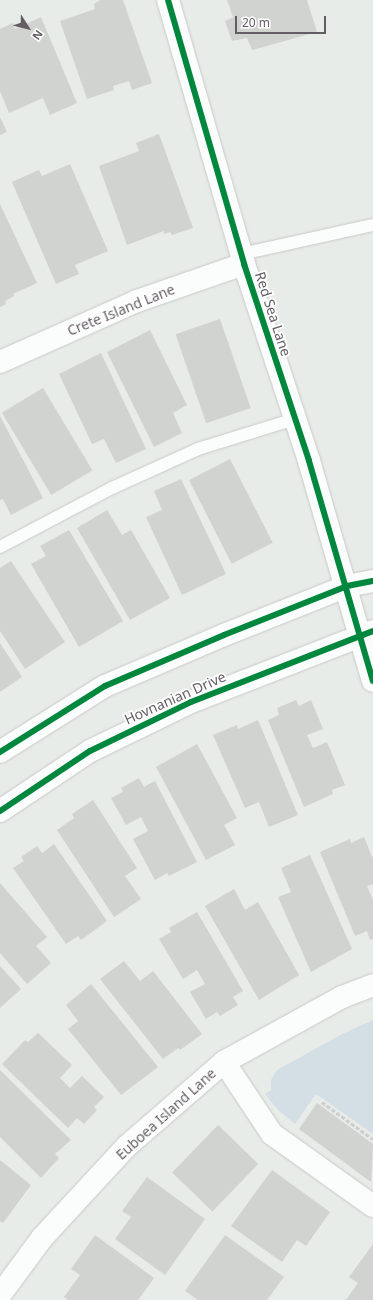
<!DOCTYPE html>
<html>
<head>
<meta charset="utf-8">
<style>
  body { margin:0 }
  #map { position:relative; width:373px; height:1300px; overflow:hidden; background:#e7ece8; font-family:"Noto Sans",sans-serif }
  div>[style] { position:absolute }
  [style*='--x'] { left:calc(var(--x)*1px); top:calc(var(--y)*1px); width:calc(var(--w)*1px); rotate:calc(var(--a)*1deg) }
  .green>* { inset:0; background:#d4dfe5 }
  .building>* { inset:0; background:#d0d3d0; transform-origin:0 0 }
  .path>* { height:2.5px; margin-top:-1.25px; transform-origin:0; background:repeating-linear-gradient(90deg,#cdcdd0 0 4px,transparent 0 6px) }
  .roads { filter:drop-shadow(0 0 1px #c8c9c8) drop-shadow(0 0 1px #c8c9c8) }
  .lane>* { height:12px; margin:-6px; padding:0 6px; transform-origin:6px; border-radius:6px; background:#fbfcfc }
  .street>* { height:22px; margin:-11px; padding:0 11px; transform-origin:11px; border-radius:11px; background:#fbfcfc }
  .cycleway>* { height:6px; margin:-3px; padding:0 3px; transform-origin:3px; border-radius:3px; background:#00873e }
  span { translate:-50% -50%; white-space:nowrap; text-align:center; line-height:1.15; -webkit-text-stroke:3.5px #fff; paint-order:stroke }
  .street-label { font-size:14px; color:#645d63 }
  .north { position:absolute; left:8px; top:8px; width:40px; height:40px; -webkit-text-stroke:3px #fff; paint-order:stroke; rotate:126deg; font-size:11px; font-weight:700; line-height:16px; text-align:center; color:#645d63 }
  .north::after { content:''; display:block; margin:auto; width:14px; height:18px; background:#645d63; clip-path:polygon(50% 0,100% 100%,50% 72%,0 100%) }
  .scale { position:absolute; left:235px; top:16px; width:91px; height:18px; box-sizing:border-box; border:2px solid #645d63; border-top:0; padding-left:5px; font-size:12px; line-height:14px; white-space:nowrap; color:#645d63; -webkit-text-stroke:3px #fff; paint-order:stroke }
</style>
</head>
<body>
<div id="map">
  <div class="green">
    <div style="clip-path:polygon(373px 1020px,373px 1134px,316px 1094px,295px 1124px,278px 1110px,265px 1094px,271px 1090px,271px 1080px,277px 1070px,342px 1034px)"></div>
  </div>
  <div class="building">
    <div style="clip-path:polygon(100px 0,123px 0,152px 83px,132px 90px,129px 81px,113px 86px,114px 90px,87px 99px,60px 21px,95px 9px,94px 4px)"></div>
    <div style="clip-path:polygon(227px 0,307px 0,317px 32px,252px 50px,247px 38px,232px 41px,225px 21px,233px 17px)"></div>
    <div style="clip-path:polygon(41px 17px,77px 103px,50px 115px,43px 98px,9px 113px,0 91px,0 29px,13px 23px,15px 29px)"></div>
    <div style="clip-path:polygon(0 117px,7px 132px,0 135px)"></div>
    <div style="clip-path:polygon(159px 134px,193px 228px,172px 235px,170px 232px,164px 234px,164px 231px,127px 245px,99px 166px,139px 151px,136px 143px)"></div>
    <div style="clip-path:polygon(70px 164px,108px 251px,75px 265px,79px 274px,56px 284px,12px 182px,39px 170px,42px 176px)"></div>
    <div style="clip-path:polygon(0 204px,37px 283px,13px 294px,14px 296px,5px 301px,6px 304px,0 307px)"></div>
    <div style="left:220px;top:319px;width:94px;height:47px;rotate:71deg"></div>
    <div style="clip-path:polygon(150px 330px,187px 405px,173px 413px,182px 433px,154px 447px,107px 352px)"></div>
    <div style="clip-path:polygon(101px 353px,146px 449px,116px 463px,104px 439px,92px 444px,59px 374px)"></div>
    <div style="left:43px;top:388px;width:96px;height:48px;rotate:59deg"></div>
    <div style="clip-path:polygon(0 416px,43px 498px,11px 515px,3px 499px,0 500px)"></div>
    <div style="left:230px;top:459px;width:94px;height:46px;rotate:63deg"></div>
    <div style="clip-path:polygon(181px 479px,226px 574px,182px 595px,146px 517px,162px 510px,154px 491px)"></div>
    <div style="clip-path:polygon(107px 510px,122px 535px,131px 530px,170px 598px,130px 620px,77px 528px)"></div>
    <div style="clip-path:polygon(69px 530px,123px 621px,79px 647px,31px 564px,46px 556px,40px 546px)"></div>
    <div style="clip-path:polygon(11px 561px,65px 642px,25px 669px,0 631px,0 568px)"></div>
    <div style="clip-path:polygon(0 643px,22px 677px,0 692px)"></div>
    <div style="clip-path:polygon(296px 700px,299px 706px,311px 700px,323px 729px,307px 735px,313px 748px,327px 742px,345px 785px,332px 790px,333px 794px,304px 807px,268px 720px,279px 715px,277px 708px)"></div>
    <div style="clip-path:polygon(258px 720px,298px 815px,269px 827px,259px 802px,245px 808px,213px 735px,237px 725px,238px 729px)"></div>
    <div style="clip-path:polygon(197px 744px,237px 818px,224px 825px,235px 845px,206px 860px,156px 767px)"></div>
    <div style="clip-path:polygon(139px 778px,144px 787px,155px 781px,197px 862px,169px 876px,167px 873px,155px 880px,133px 839px,148px 831px,141px 817px,126px 825px,111px 798px,123px 792px,121px 788px)"></div>
    <div style="clip-path:polygon(93px 800px,137px 868px,125px 876px,141px 899px,114px 917px,57px 830px,74px 818px,72px 814px)"></div>
    <div style="clip-path:polygon(364px 837px,373px 859px,373px 884px,367px 886px,373px 900px,373px 939px,370px 940px,367px 931px,355px 936px,320px 852px,350px 839px,351px 843px)"></div>
    <div style="clip-path:polygon(54px 844px,107px 921px,81px 940px,78px 936px,66px 944px,13px 868px,24px 861px,21px 857px,37px 846px,42px 853px)"></div>
    <div style="clip-path:polygon(310px 855px,352px 949px,311px 972px,278px 897px,291px 892px,281px 868px)"></div>
    <div style="clip-path:polygon(0 883px,47px 937px,36px 946px,51px 963px,27px 984px,0 953px)"></div>
    <div style="clip-path:polygon(234px 889px,245px 910px,258px 902px,299px 975px,259px 1000px,205px 906px)"></div>
    <div style="clip-path:polygon(197px 912px,243px 991px,233px 997px,238px 1005px,220px 1016px,217px 1012px,206px 1019px,190px 992px,205px 984px,197px 970px,183px 979px,159px 939px,171px 932px,169px 928px)"></div>
    <div style="clip-path:polygon(124px 961px,140px 981px,153px 971px,202px 1034px,180px 1050px,178px 1048px,163px 1059px,100px 979px)"></div>
    <div style="clip-path:polygon(0 966px,21px 989px,0 1008px)"></div>
    <div style="clip-path:polygon(91px 984px,158px 1067px,121px 1095px,68px 1029px,78px 1021px,66px 1005px)"></div>
    <div style="clip-path:polygon(38px 1033px,72px 1065px,60px 1078px,70px 1088px,82px 1076px,104px 1097px,94px 1107px,97px 1110px,84px 1124px,77px 1118px,68px 1128px,2px 1064px,25px 1040px,28px 1042px)"></div>
    <div style="clip-path:polygon(0 1070px,71px 1140px,55px 1154px,59px 1158px,41px 1178px,0 1137px)"></div>
    <div style="clip-path:polygon(317px 1103px,373px 1144px,371px 1182px,299px 1129px)"></div>
    <div style="left:218px;top:1125px;width:56px;height:66px;rotate:44deg"></div>
    <div style="clip-path:polygon(0 1160px,31px 1185px,3px 1223px,0 1221px)"></div>
    <div style="clip-path:polygon(272px 1170px,330px 1212px,306px 1246px,297px 1240px,282px 1262px,231px 1226px)"></div>
    <div style="clip-path:polygon(147px 1177px,205px 1219px,165px 1275px,115px 1239px,131px 1217px,122px 1211px)"></div>
    <div style="clip-path:polygon(95px 1235px,154px 1278px,138px 1300px,68px 1300px,64px 1297px,80px 1275px,71px 1269px)"></div>
    <div style="clip-path:polygon(225px 1235px,284px 1277px,267px 1300px,198px 1300px,185px 1291px)"></div>
    <div style="clip-path:polygon(373px 1244px,373px 1300px,346px 1300px,358px 1283px,349px 1277px)"></div>
  </div>
  <div class="path">
    <div style="--x:322;--y:1102;--w:63;--a:36"></div>
  </div>
  <div class="roads">
    <div class="lane">
      <div style="--x:241;--y:254;--w:135;--a:-12.4"></div>
      <div style="--x:0;--y:547;--w:127;--a:-27.8"></div>
      <div style="--x:112;--y:488;--w:94;--a:-24.4"></div>
      <div style="--x:198;--y:449;--w:102;--a:-17.2"></div>
    </div>
    <div class="street">
      <div style="--x:168;--y:0;--w:275;--a:73.9"></div>
      <div style="--x:244;--y:264;--w:207;--a:71.7"></div>
      <div style="--x:309;--y:461;--w:229;--a:73.8"></div>
      <div style="--x:0;--y:362;--w:150;--a:-24"></div>
      <div style="--x:137;--y:301;--w:113;--a:-19.1"></div>
      <div style="--x:0;--y:752;--w:124;--a:-32.2"></div>
      <div style="--x:105;--y:686;--w:129;--a:-23.2"></div>
      <div style="--x:224;--y:635;--w:132;--a:-21.7"></div>
      <div style="--x:347;--y:586;--w:26;--a:-11"></div>
      <div style="--x:0;--y:811;--w:108;--a:-33.7"></div>
      <div style="--x:90;--y:751;--w:112;--a:-25.9"></div>
      <div style="--x:191;--y:702;--w:195;--a:-21.3"></div>
      <div style="--x:224;--y:1062;--w:87;--a:56.3"></div>
      <div style="--x:272;--y:1134;--w:124;--a:35.5"></div>
      <div style="--x:0;--y:1295;--w:71;--a:-53.6"></div>
      <div style="--x:42;--y:1238;--w:125;--a:-47.3"></div>
      <div style="--x:127;--y:1146;--w:128;--a:-40.9"></div>
      <div style="--x:224;--y:1062;--w:135;--a:-28.8"></div>
      <div style="--x:342;--y:997;--w:33;--a:-21"></div>
    </div>
  </div>
  <div class="cycleway">
    <div style="--x:168;--y:0;--w:275;--a:73.9"></div>
    <div style="--x:244;--y:264;--w:207;--a:71.7"></div>
    <div style="--x:309;--y:461;--w:229;--a:73.8"></div>
    <div style="--x:0;--y:752;--w:124;--a:-32.2"></div>
    <div style="--x:105;--y:686;--w:129;--a:-23.2"></div>
    <div style="--x:224;--y:635;--w:132;--a:-21.7"></div>
    <div style="--x:347;--y:586;--w:26;--a:-11"></div>
    <div style="--x:0;--y:811;--w:108;--a:-33.7"></div>
    <div style="--x:90;--y:751;--w:112;--a:-25.9"></div>
    <div style="--x:191;--y:702;--w:195;--a:-21.3"></div>
  </div>
  <div class="street-label">
    <span style="left:121px;top:310px;rotate:-22deg">Crete Island Lane</span>
    <span style="left:273px;top:314px;rotate:72deg">Red Sea Lane</span>
    <span style="left:175px;top:698px;rotate:-24deg">Hovnanian Drive</span>
    <span style="left:166px;top:1114px;rotate:-42deg">Euboea Island Lane</span>
  </div>
  <div class="north">N</div>
  <div class="scale">20 m</div>
</div>
</body>
</html>
